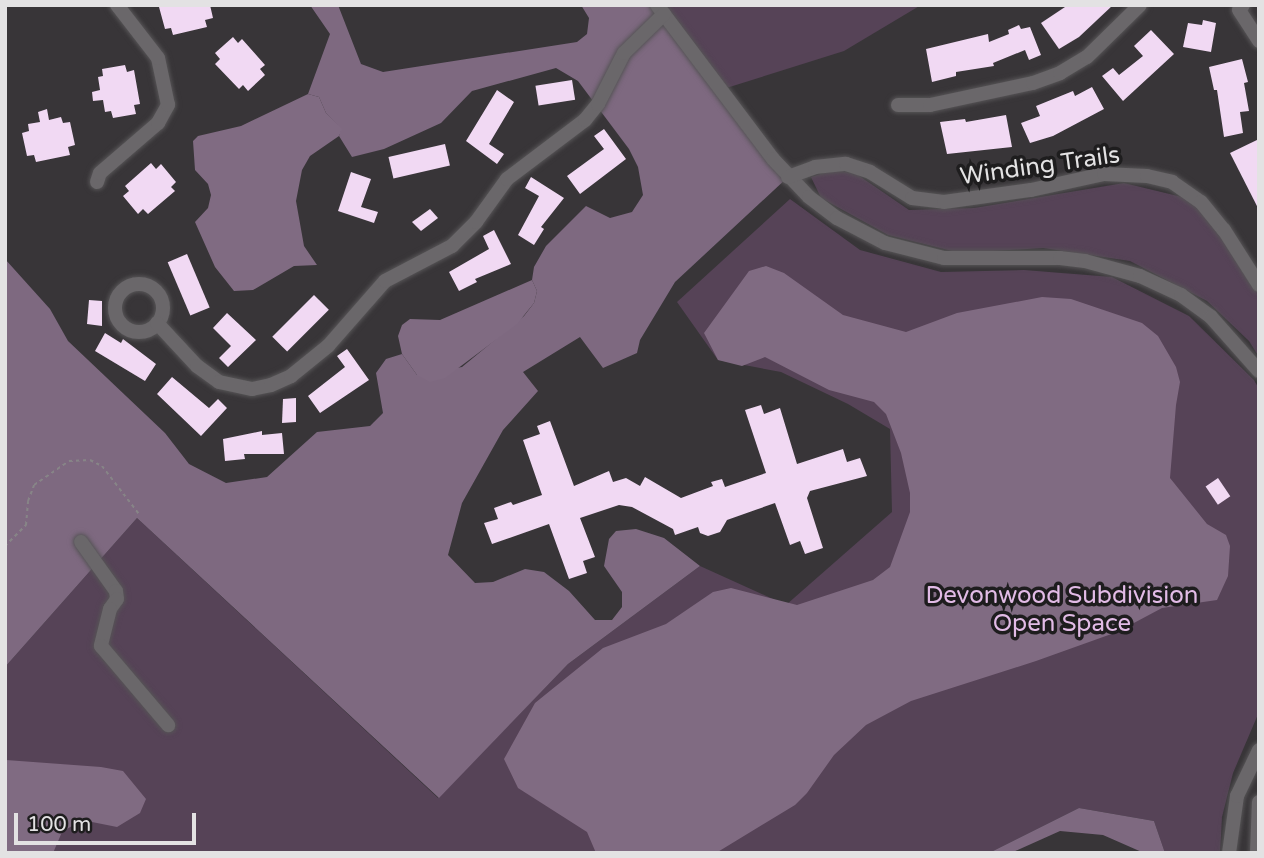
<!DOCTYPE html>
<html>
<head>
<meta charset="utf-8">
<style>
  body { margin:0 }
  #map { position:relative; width:1264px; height:858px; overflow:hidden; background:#383538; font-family:"Varela Round",sans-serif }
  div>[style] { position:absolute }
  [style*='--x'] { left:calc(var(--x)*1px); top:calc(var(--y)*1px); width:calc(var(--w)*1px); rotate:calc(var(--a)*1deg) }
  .green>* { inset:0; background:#564357 }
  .forest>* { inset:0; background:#7e6980 }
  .water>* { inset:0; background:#806b82 }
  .building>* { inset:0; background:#f1d9f3; transform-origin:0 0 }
  .path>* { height:2px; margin-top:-1px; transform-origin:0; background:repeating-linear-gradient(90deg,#878587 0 3.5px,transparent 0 7px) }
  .roads { filter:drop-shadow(0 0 2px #565456) drop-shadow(0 0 2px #565456) }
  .minor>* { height:14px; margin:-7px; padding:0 7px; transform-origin:7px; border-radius:7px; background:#6a676a }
  .minor>.ring { margin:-7px; padding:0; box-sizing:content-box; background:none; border:14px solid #6a676a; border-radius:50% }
  span { translate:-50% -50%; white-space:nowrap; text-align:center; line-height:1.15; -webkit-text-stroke:7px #1e1d1e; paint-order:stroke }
  .street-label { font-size:24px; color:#e3e2e3 }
  .park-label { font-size:24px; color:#e2bbe6 }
  .frame { position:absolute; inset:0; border:7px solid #e3e2e3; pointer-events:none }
  .scale { position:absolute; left:14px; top:813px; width:182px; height:32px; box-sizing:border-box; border:4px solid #e3e2e3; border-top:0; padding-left:9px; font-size:21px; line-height:24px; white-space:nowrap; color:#e3e2e3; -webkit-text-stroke:5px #1e1d1e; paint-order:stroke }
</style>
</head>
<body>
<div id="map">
  <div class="green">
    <div style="clip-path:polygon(657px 5px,921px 5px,844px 51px,720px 90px)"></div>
    <div style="clip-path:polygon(836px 169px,858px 175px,909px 210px,974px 208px,1124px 183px,1182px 197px,1202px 209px,1259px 291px,1259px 357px,1249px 341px,1207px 301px,1130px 261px,1043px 248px,960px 253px,888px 235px,821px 198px,811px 177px)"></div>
    <div style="clip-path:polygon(790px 199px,860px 250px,941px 272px,1024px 270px,1112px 277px,1189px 316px,1254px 380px,1259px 389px,1259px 712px,1233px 773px,1222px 817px,1220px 853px,1165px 853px,1154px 821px,1079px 808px,989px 853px,5px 853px,5px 667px,137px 518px,438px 798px,568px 664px,700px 566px,786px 605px,892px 512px,890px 429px,848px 404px,781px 372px,718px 360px,677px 302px)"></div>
  </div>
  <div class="forest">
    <div style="clip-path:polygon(310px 5px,338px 5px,361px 64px,383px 72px,577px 42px,587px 34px,589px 18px,581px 5px,657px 5px,788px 177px,675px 282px,640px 340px,637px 353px,603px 368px,580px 337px,523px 372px,538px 391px,503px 430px,462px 503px,448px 555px,475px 583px,493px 582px,525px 569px,544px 572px,569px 591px,595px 620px,612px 620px,622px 607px,622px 592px,604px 566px,609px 539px,616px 531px,636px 529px,664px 538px,700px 566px,568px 664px,439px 798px,137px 518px,5px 667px,5px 259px,50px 309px,68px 341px,165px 433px,189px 464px,226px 483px,267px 477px,317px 432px,370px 426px,383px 413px,376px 373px,386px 359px,402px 354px,417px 375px,462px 367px,524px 316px,534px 303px,537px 291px,532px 280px,534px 267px,546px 246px,586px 206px,610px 218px,632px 212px,643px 195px,638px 167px,629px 149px,578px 81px,556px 68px,472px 91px,441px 123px,384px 149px,352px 157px,339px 136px,341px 129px,326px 113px,319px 97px,308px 94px,330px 34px)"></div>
    <div style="clip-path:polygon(1079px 808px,1154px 821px,1165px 853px,1144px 853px,1103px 835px,1060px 831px,1011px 853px,989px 853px)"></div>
  </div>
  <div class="water">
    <div style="clip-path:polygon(308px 94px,319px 97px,326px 113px,342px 129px,339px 136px,310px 156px,302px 170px,296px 201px,304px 246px,317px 265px,294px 266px,253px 290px,234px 291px,215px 267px,195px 222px,208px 208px,211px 195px,208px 184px,195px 170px,193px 141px,198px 136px,241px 126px)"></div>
    <div style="clip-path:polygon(766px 266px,784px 273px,843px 315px,906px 332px,957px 313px,1042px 297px,1071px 299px,1142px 323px,1158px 336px,1176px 367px,1180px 382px,1176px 405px,1170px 478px,1207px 524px,1226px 535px,1230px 546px,1228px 576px,1217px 600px,1162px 608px,1117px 632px,1036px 661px,911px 701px,866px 725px,834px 755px,807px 793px,795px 805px,716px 853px,596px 853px,587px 832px,518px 788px,504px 759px,535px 703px,603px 648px,666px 624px,713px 592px,731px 588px,797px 605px,873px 580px,890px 567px,910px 512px,910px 493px,901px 453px,886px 414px,874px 402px,829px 390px,765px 357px,742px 366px,718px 360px,704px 333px,749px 271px)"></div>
    <div style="clip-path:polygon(532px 280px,537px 291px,534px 303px,517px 324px,445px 378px,430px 382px,417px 375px,402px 354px,398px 336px,402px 325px,410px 319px,440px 320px)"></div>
    <div style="clip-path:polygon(6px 760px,101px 767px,123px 771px,146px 799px,140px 813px,117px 827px,82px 820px,62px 832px,53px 853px,5px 853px)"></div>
  </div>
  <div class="building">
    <div style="clip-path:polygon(210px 5px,213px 18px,205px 20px,207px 27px,173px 35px,171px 28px,165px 29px,159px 7px)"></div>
    <div style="clip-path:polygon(1068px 5px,1113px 5px,1079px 37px,1059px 49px,1041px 23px)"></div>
    <div style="clip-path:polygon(1203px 20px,1216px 23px,1211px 52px,1183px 47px,1188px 23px,1202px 25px)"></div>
    <div style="clip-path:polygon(1019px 25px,1021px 29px,1030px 27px,1041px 55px,1029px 60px,1025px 50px,993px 63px,994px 66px,956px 72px,956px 76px,932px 82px,926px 49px,988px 34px,989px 42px,1009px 34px,1008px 30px)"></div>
    <div style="clip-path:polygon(1151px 30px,1174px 54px,1123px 101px,1102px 76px,1113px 68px,1119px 75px,1143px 56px,1134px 46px)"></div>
    <div style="clip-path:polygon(233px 37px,238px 43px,242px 39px,265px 65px,260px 69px,265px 75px,248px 91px,243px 85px,239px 89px,215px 64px,220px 59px,215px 53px)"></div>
    <div style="clip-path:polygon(1242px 59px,1248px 82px,1244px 83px,1249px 111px,1240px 112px,1243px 133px,1224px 137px,1217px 90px,1214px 90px,1209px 67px)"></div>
    <div style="clip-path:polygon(125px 65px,127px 72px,134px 70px,140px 104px,134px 105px,136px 114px,113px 118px,111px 111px,105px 112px,103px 100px,93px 101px,92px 92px,100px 90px,98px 77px,103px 76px,102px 69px)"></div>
    <div style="left:572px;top:80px;width:20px;height:37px;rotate:81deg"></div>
    <div style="clip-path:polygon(1092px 87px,1104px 109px,1053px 136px,1030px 143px,1021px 123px,1040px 116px,1036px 106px,1073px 91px,1075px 96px)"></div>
    <div style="clip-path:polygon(497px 90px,514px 102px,489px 144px,504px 154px,497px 164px,466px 141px)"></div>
    <div style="clip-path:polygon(47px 109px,49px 120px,61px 117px,63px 123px,70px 122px,75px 145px,68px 147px,70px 155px,36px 162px,34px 155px,27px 156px,22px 133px,29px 131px,28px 124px,40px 122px,38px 112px)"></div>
    <div style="clip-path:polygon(1006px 115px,1012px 147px,947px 154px,940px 122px,965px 119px,966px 122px)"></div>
    <div style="clip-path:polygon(604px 129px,626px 159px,580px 194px,567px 176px,604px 149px,594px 136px)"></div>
    <div style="clip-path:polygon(1259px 139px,1259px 210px,1230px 153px)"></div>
    <div style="left:445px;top:144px;width:22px;height:58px;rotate:77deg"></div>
    <div style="clip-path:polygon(151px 163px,156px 169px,161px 164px,176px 182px,171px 187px,175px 191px,148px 214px,143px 209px,138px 214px,123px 196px,129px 191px,125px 186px)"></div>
    <div style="clip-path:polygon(351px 172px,371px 179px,361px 207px,378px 212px,374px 223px,338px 211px)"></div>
    <div style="clip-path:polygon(531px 177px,564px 198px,541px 227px,544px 229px,534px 245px,518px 235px,539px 196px,525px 188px)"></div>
    <div style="clip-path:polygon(430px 209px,438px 218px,421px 231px,412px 222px)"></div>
    <div style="clip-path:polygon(494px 230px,511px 264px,475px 279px,477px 282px,459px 291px,449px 272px,489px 249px,483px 236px)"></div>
    <div style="left:187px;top:254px;width:58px;height:21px;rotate:67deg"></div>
    <div style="left:314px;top:295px;width:21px;height:59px;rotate:45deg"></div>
    <div style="clip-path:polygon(89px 300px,102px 301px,102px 326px,87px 324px)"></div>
    <div style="clip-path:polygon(227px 313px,256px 340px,228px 367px,219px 358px,231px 346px,213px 328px)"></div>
    <div style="clip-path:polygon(105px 333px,121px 343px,123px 339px,156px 364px,145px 381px,95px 351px)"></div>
    <div style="clip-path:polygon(347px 349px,369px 380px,320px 413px,308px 396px,345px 367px,337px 356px)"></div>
    <div style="clip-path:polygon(172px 377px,209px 408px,218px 399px,227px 408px,201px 436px,157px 394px)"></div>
    <div style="clip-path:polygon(296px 398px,296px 422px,282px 423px,283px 399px)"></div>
    <div style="clip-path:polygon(761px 405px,764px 414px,780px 408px,797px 464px,843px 449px,847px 462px,860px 458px,867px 476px,810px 491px,807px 498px,823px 548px,805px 554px,800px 541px,790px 545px,775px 503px,727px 520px,720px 532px,708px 536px,700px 533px,698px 527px,675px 535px,673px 529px,632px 507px,619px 505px,580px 518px,595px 557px,583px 561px,587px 573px,569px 579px,549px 524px,492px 544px,484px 523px,498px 519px,494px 508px,511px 502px,513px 505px,542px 495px,523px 440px,540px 434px,537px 426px,550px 421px,574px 486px,609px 471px,613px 482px,626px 478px,640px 486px,645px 477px,681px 498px,713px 486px,711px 482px,722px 479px,725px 487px,766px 473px,745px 410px)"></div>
    <div style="clip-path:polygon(262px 431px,262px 435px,282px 433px,284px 454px,244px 454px,245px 459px,225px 461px,223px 439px)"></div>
    <div style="left:1218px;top:478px;width:22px;height:15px;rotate:56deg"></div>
  </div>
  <div class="path">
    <div style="--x:5;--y:546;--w:30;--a:-45"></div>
    <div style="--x:26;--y:525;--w:24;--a:-85"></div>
    <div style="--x:28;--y:501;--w:17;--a:-69"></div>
    <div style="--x:34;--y:485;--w:42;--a:-34.4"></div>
    <div style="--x:69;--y:461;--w:21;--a:-3"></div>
    <div style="--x:90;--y:460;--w:13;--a:27"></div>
    <div style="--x:102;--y:466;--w:61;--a:52.4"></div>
  </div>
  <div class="roads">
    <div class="minor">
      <div style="--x:657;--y:5;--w:193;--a:53"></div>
      <div style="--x:773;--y:159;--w:52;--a:46.5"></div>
      <div style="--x:809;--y:197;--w:35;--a:37"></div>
      <div style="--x:837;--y:218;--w:54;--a:27.5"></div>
      <div style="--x:885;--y:243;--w:61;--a:14.3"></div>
      <div style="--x:944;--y:258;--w:116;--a:0"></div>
      <div style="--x:1060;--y:258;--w:25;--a:7"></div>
      <div style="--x:1085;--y:261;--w:57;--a:15.3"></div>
      <div style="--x:1140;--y:276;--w:45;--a:24.9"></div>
      <div style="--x:1181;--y:295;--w:37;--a:36"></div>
      <div style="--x:1211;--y:317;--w:72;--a:48.4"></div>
      <div style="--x:1243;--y:5;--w:6;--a:129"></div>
      <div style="--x:1239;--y:10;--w:37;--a:57"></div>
      <div style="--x:898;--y:105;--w:32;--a:0"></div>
      <div style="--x:930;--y:105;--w:105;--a:-12.1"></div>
      <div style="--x:1033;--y:83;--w:29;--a:-20"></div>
      <div style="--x:1060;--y:73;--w:31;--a:-31"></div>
      <div style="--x:1087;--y:57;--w:74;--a:-44.5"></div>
      <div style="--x:788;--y:177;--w:29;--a:-20"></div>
      <div style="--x:815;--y:167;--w:31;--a:-6"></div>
      <div style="--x:846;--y:164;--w:25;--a:18"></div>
      <div style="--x:870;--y:172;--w:49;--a:31.8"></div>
      <div style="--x:912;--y:198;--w:32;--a:7"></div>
      <div style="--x:944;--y:202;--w:88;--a:-7.9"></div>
      <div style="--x:1031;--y:190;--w:75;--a:-12.4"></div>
      <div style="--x:1104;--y:174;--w:43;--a:2.7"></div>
      <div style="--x:1147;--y:176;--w:26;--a:13"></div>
      <div style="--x:1172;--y:182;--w:35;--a:35"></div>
      <div style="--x:1201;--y:202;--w:36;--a:51"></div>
      <div style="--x:1224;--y:230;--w:65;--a:57.5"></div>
      <div style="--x:97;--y:182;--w:9;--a:-72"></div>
      <div style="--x:100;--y:173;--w:77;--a:-40.8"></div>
      <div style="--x:158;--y:123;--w:21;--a:-61"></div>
      <div style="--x:168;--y:105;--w:48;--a:-102"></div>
      <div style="--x:158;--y:58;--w:67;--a:-127.7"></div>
      <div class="ring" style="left:115px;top:284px;width:34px;height:34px"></div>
      <div style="--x:157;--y:323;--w:59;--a:47.1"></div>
      <div style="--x:197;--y:366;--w:27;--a:36"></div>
      <div style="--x:219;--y:382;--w:34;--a:12"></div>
      <div style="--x:252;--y:389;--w:19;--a:-12"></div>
      <div style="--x:271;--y:385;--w:22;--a:-24"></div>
      <div style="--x:291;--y:376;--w:48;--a:-39"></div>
      <div style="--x:328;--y:346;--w:86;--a:-48.8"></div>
      <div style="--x:385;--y:281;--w:76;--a:-27.6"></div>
      <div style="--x:452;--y:246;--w:34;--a:-45"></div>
      <div style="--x:476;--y:222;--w:53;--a:-54.2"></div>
      <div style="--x:507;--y:179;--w:98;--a:-37.1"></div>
      <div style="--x:585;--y:120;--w:21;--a:-51"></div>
      <div style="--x:598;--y:104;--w:57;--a:-63"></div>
      <div style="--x:624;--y:53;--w:56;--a:-44.3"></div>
      <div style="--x:81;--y:542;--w:60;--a:54.5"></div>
      <div style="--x:116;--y:591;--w:8;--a:83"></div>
      <div style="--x:117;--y:599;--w:12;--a:125"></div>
      <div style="--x:110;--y:609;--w:38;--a:104"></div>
      <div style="--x:101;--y:646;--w:104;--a:49.7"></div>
      <div style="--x:1229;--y:853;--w:58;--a:-82"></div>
      <div style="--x:1237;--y:796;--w:51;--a:-64.4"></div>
      <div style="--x:1257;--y:853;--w:51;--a:-87.8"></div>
    </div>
  </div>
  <div class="street-label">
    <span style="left:1040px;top:166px;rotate:-8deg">Winding Trails</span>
  </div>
  <div class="park-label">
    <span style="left:1062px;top:610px">Devonwood Subdivision<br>Open Space</span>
  </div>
  <div class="frame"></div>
  <div class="scale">100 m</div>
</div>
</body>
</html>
